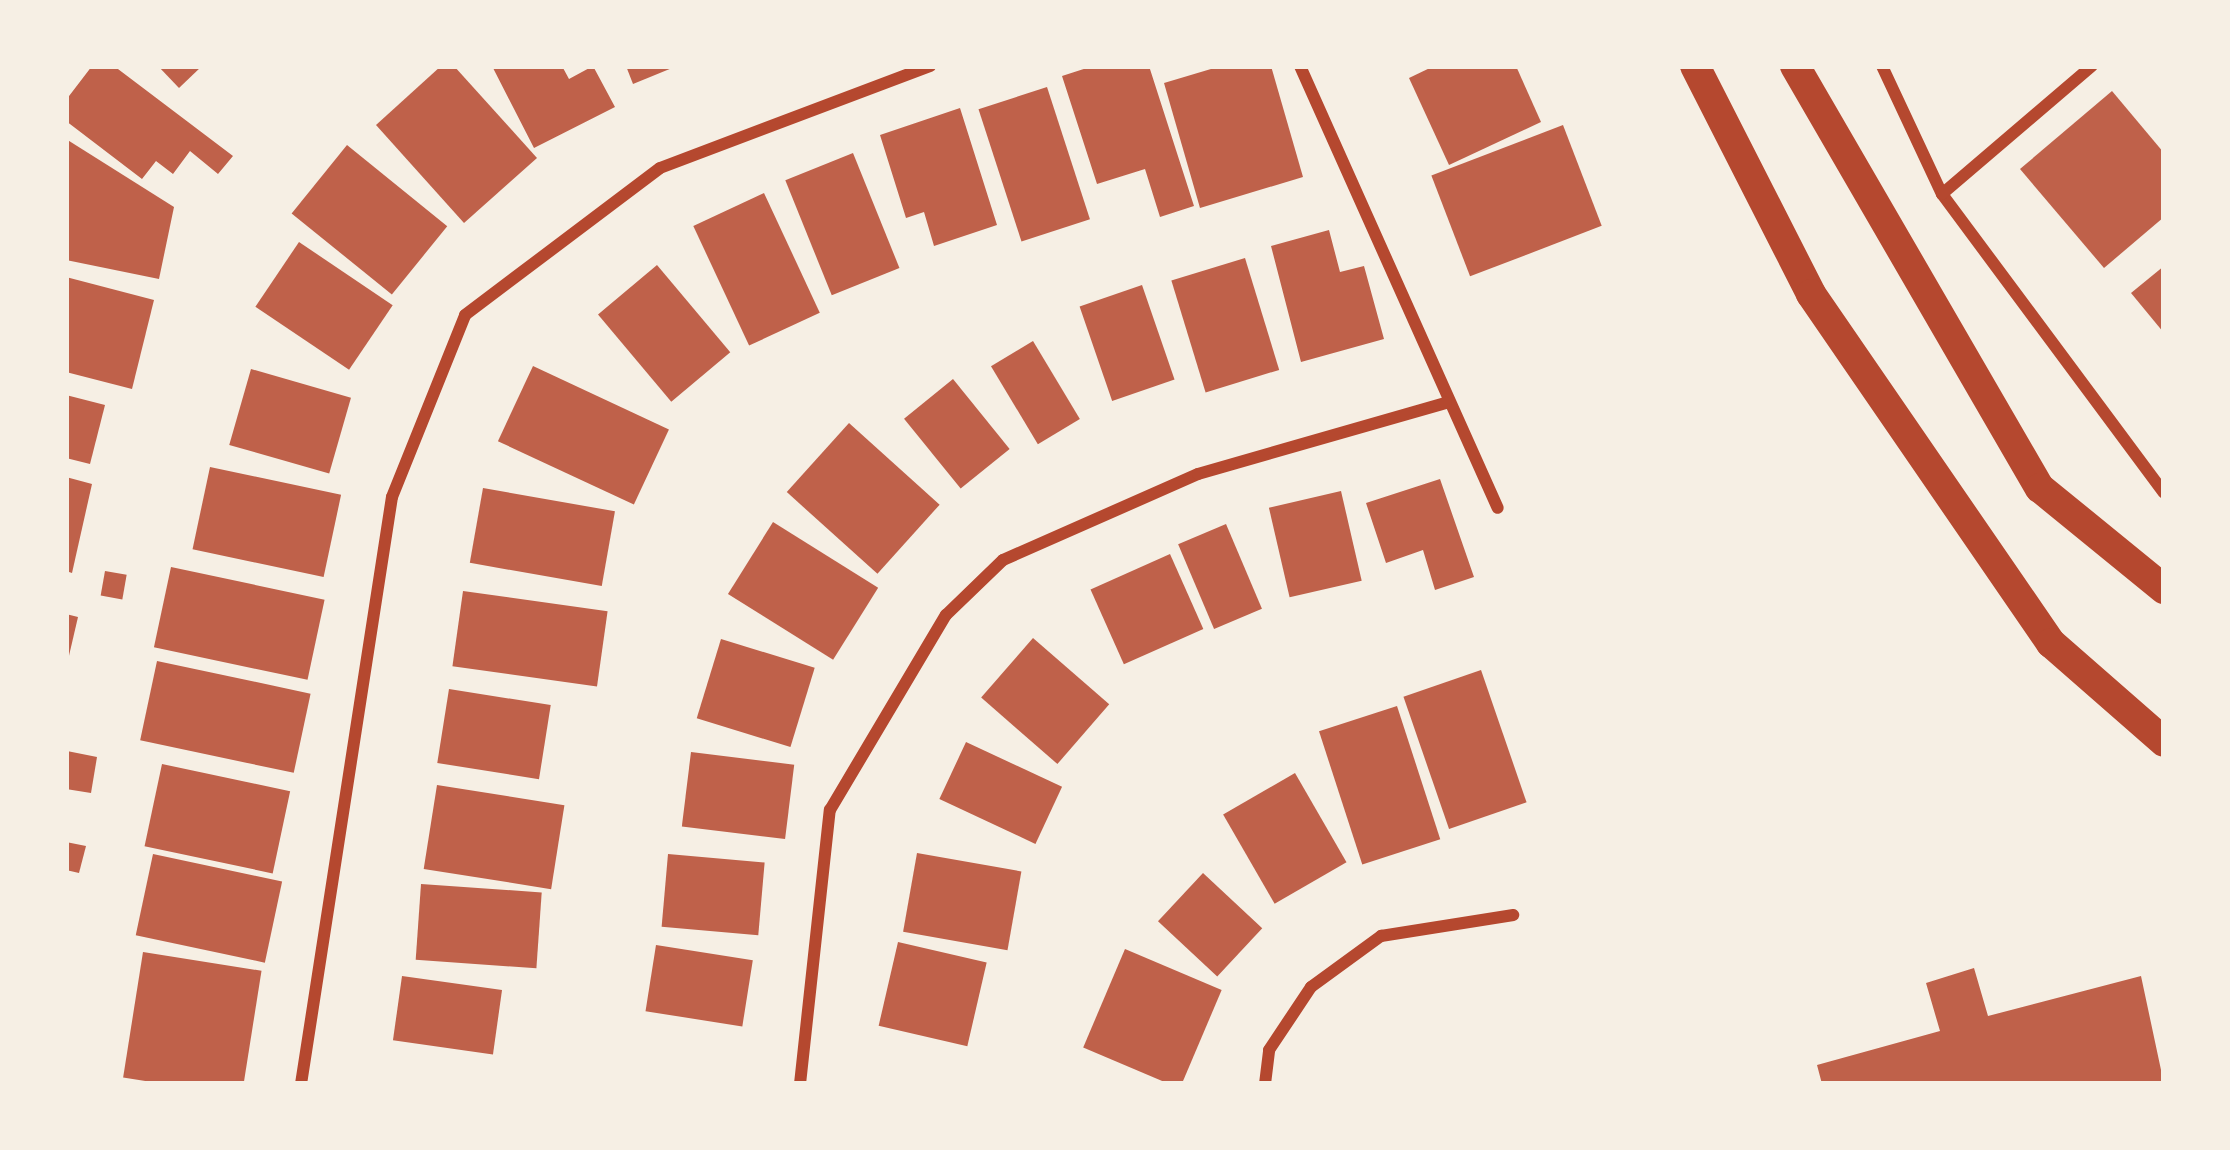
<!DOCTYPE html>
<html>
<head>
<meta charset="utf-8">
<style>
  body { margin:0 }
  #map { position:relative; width:2230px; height:1150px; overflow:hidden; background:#f6efe4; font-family:"Noto Sans",sans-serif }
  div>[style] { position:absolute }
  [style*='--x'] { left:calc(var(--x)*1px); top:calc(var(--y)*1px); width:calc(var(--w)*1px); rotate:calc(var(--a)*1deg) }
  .building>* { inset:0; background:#bf614a; transform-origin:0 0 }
  .minor>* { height:12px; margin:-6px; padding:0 6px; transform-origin:6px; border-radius:6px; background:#b5482f }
  .primary>* { height:30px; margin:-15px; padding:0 15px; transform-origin:15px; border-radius:15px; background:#b5482f }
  span { translate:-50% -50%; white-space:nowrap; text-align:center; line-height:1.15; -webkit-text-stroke:12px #f6efe4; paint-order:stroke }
  .frame { position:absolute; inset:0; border:69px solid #f6efe4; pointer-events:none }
</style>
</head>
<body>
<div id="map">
  <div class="building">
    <div style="clip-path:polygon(92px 66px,114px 66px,233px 156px,218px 174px,190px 151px,173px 174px,156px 161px,142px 179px,66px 121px,66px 100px)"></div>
    <div style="clip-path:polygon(158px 66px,202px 66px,179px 88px)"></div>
    <div style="clip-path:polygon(441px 66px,454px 66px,537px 158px,464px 223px,376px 125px)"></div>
    <div style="clip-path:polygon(492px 66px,562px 66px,569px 79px,593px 66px,615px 107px,534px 148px)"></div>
    <div style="clip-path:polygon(626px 66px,677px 66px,633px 84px)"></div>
    <div style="clip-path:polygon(1093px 66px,1149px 66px,1194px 206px,1160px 217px,1145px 169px,1097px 184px,1062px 76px)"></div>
    <div style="clip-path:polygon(1221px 66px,1271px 66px,1303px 177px,1200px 208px,1164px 83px)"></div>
    <div style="clip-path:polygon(1434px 66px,1516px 66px,1541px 122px,1449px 165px,1409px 78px)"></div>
    <div style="left:1047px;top:87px;width:139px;height:72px;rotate:72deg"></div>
    <div style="clip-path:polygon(2112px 91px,2164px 153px,2164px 217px,2104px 268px,2020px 169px)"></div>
    <div style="clip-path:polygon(960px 108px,997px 225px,934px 246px,924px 212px,906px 218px,880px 135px)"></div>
    <div style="left:1563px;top:125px;width:108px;height:141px;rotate:69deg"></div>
    <div style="clip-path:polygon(66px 139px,174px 207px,159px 279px,66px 260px)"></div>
    <div style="left:347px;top:145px;width:129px;height:88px;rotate:39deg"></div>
    <div style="left:853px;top:153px;width:124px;height:73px;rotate:68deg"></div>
    <div style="left:764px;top:193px;width:132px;height:78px;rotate:65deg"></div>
    <div style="clip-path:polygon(1329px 230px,1340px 272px,1364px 266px,1384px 339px,1301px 362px,1271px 246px)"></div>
    <div style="left:299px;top:242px;width:113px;height:78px;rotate:34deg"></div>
    <div style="left:1245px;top:258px;width:117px;height:77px;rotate:73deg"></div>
    <div style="left:657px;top:265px;width:114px;height:77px;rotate:50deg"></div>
    <div style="clip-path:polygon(2164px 266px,2164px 333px,2131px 293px)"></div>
    <div style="clip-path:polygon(66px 277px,154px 300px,132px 389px,66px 372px)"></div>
    <div style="left:1142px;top:285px;width:100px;height:66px;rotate:71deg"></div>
    <div style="left:1033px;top:341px;width:91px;height:49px;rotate:59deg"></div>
    <div style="left:533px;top:366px;width:150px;height:83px;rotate:25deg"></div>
    <div style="left:251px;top:369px;width:104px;height:79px;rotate:16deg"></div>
    <div style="left:953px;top:379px;width:90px;height:63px;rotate:51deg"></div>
    <div style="clip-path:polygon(66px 395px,105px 405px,90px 464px,66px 458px)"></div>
    <div style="left:849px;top:423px;width:122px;height:93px;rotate:42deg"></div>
    <div style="left:210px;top:467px;width:134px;height:84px;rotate:12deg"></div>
    <div style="clip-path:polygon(66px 477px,92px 484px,72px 573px,66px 571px)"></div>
    <div style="clip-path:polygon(1440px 479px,1474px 577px,1435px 590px,1423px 550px,1386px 563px,1366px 503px)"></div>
    <div style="left:483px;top:488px;width:134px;height:76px;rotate:10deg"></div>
    <div style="left:1341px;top:491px;width:92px;height:74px;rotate:77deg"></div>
    <div style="left:773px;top:522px;width:124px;height:85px;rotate:32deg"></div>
    <div style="left:1226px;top:524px;width:92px;height:52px;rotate:67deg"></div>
    <div style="left:1170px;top:554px;width:82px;height:87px;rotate:66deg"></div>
    <div style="left:171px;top:567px;width:157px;height:82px;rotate:12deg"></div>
    <div style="left:105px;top:571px;width:22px;height:25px;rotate:10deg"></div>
    <div style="left:463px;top:591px;width:146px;height:76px;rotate:8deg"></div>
    <div style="clip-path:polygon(66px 614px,78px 617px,68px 660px,66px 660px)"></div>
    <div style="left:1033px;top:638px;width:101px;height:79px;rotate:41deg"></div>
    <div style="left:721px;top:639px;width:98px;height:83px;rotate:17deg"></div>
    <div style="left:157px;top:661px;width:157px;height:81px;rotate:12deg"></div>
    <div style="left:1481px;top:670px;width:140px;height:82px;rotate:71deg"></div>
    <div style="left:449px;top:689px;width:103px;height:75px;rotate:9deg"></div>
    <div style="left:1397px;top:706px;width:140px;height:82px;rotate:72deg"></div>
    <div style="left:966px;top:742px;width:106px;height:63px;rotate:25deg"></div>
    <div style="clip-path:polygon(67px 751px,97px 757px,91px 793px,66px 789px)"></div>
    <div style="left:691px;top:752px;width:104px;height:75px;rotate:7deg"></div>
    <div style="left:162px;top:764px;width:131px;height:84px;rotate:12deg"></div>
    <div style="left:1295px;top:773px;width:103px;height:83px;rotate:60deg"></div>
    <div style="left:437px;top:785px;width:129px;height:85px;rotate:9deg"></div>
    <div style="clip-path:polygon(66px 842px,86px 846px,79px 873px,66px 870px)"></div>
    <div style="left:917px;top:853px;width:106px;height:80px;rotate:10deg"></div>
    <div style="left:153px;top:854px;width:132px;height:83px;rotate:12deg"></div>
    <div style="left:668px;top:854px;width:97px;height:73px;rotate:5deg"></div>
    <div style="left:1203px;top:873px;width:81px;height:66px;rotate:43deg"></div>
    <div style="left:421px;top:884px;width:121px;height:76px;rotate:4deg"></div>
    <div style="left:898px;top:942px;width:91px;height:86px;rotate:13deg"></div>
    <div style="left:656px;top:945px;width:98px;height:67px;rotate:9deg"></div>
    <div style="left:1125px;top:949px;width:105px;height:107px;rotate:23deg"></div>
    <div style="left:143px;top:952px;width:120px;height:127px;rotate:9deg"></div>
    <div style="clip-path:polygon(1974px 968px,1988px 1016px,2141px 976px,2164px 1084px,1822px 1084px,1817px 1065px,1940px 1031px,1926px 983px)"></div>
    <div style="left:402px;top:976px;width:101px;height:65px;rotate:8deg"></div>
  </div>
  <div class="minor">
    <div style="--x:1300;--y:66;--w:484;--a:65.9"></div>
    <div style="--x:1882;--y:66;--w:141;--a:64.9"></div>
    <div style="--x:1942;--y:194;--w:372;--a:53.4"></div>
    <div style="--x:1942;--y:194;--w:197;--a:-40.5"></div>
    <div style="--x:301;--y:1084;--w:594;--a:-81.19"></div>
    <div style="--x:392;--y:497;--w:196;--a:-68.1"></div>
    <div style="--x:465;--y:315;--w:244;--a:-37"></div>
    <div style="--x:660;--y:168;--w:289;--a:-20.7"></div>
    <div style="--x:800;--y:1084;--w:276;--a:-83.8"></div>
    <div style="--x:830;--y:810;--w:227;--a:-59.3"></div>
    <div style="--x:946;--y:615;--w:79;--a:-44"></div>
    <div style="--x:1003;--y:560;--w:213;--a:-23.8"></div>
    <div style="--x:1198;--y:474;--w:258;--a:-16"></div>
    <div style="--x:1265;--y:1084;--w:34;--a:-83"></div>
    <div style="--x:1269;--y:1050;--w:76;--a:-56.3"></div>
    <div style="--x:1311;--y:987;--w:87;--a:-36.1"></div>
    <div style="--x:1381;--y:936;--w:134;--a:-9"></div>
  </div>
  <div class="primary">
    <div style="--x:1695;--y:66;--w:256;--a:63"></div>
    <div style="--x:1811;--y:294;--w:424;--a:55.5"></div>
    <div style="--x:2051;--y:643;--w:150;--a:41.2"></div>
    <div style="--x:1795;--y:66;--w:488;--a:59.9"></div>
    <div style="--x:2040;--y:488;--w:160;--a:39.2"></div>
  </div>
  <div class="frame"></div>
</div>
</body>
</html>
